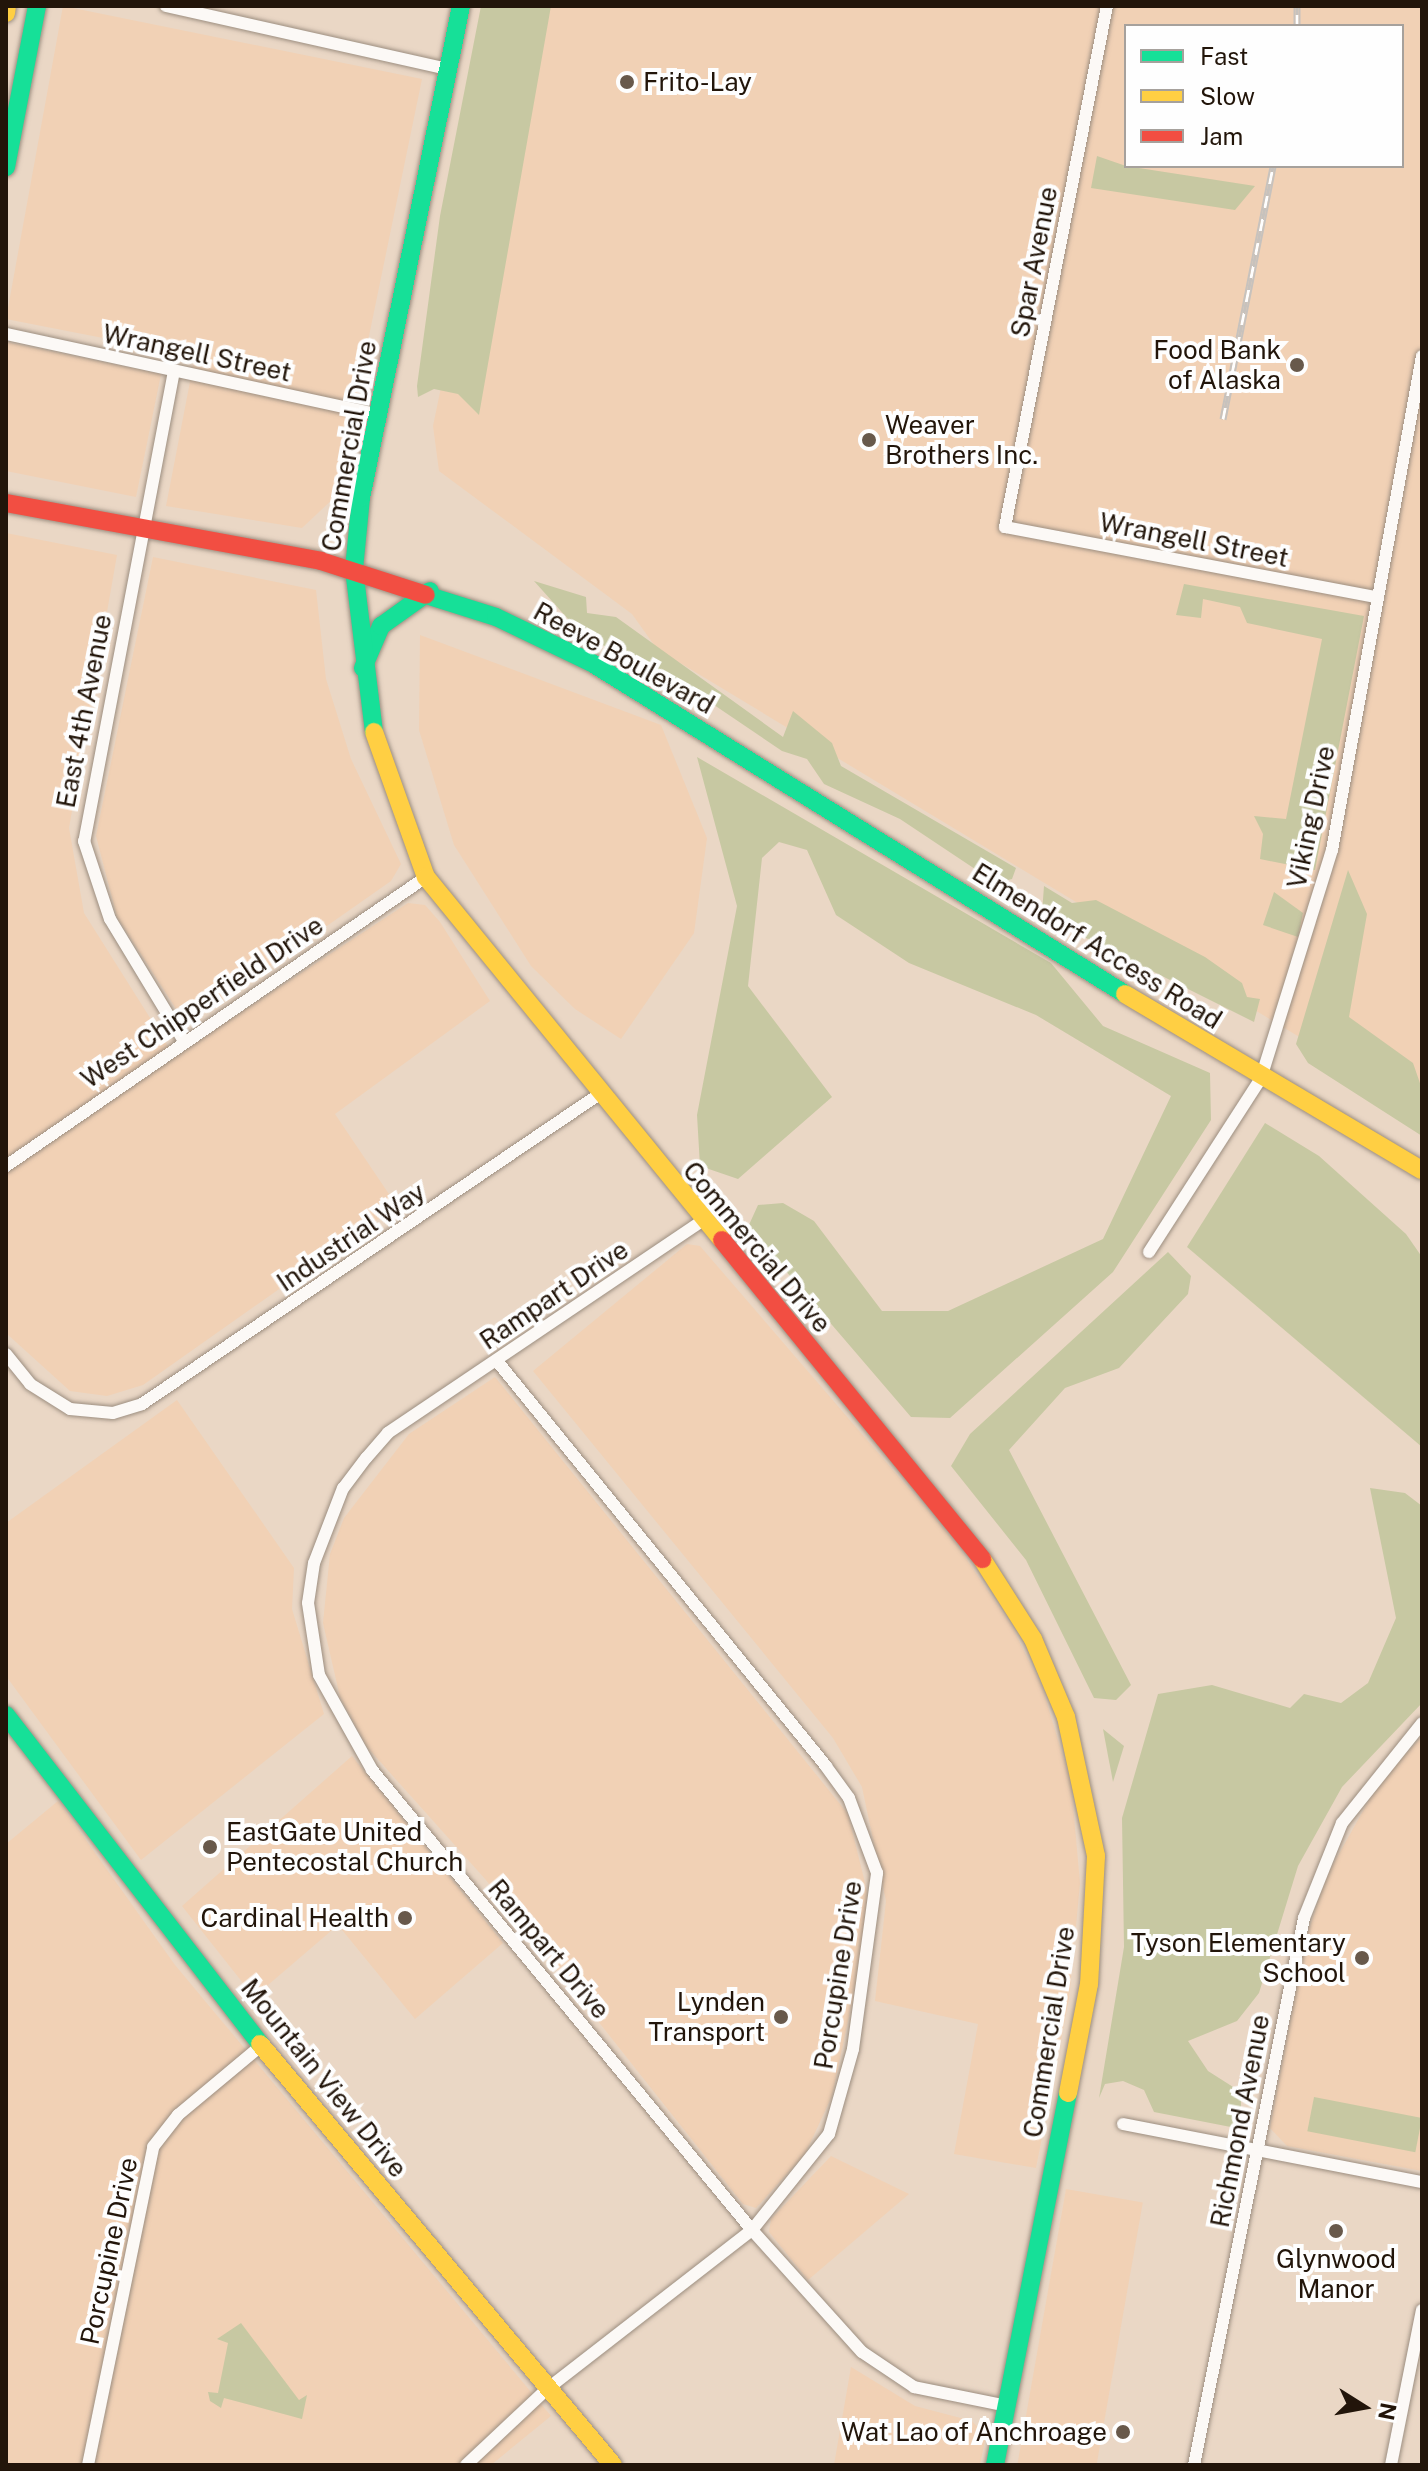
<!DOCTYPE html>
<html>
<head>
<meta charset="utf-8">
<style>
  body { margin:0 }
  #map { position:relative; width:1428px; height:2471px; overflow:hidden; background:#ead7c5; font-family:"Public Sans",sans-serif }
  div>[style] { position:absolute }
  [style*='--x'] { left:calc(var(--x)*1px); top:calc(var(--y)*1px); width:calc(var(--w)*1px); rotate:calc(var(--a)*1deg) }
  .built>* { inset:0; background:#f1d1b5; transform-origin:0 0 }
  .green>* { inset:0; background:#c7c8a2; transform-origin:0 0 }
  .roads { filter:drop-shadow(0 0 2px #9c8e80) drop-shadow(0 0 2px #9c8e80) }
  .street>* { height:12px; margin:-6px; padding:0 6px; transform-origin:6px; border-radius:6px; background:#fcf9f6 }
  .fast>* { height:18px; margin:-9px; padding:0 9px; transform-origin:9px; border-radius:9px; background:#16e098 }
  .slow>* { height:18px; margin:-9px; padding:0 9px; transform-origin:9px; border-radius:9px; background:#ffcf43 }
  .jam>* { height:18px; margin:-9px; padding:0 9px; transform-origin:9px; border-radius:9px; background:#f24e42 }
  .rail>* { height:7px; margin-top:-3.5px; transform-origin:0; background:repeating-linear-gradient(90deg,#fefefe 0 12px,#c7c2bd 0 24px); box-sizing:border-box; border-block:2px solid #c7c2bd }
  .dots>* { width:22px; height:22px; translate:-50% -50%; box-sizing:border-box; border:4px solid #fefefe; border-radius:50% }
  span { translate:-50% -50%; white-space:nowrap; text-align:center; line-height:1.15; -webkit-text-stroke:8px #fefefe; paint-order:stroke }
  .poi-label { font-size:26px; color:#22150a }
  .left { translate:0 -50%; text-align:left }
  .right { translate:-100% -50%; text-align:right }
  .street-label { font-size:26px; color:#22150a }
  .frame { position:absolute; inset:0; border:8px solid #22150a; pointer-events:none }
  .legend { position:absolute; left:1124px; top:24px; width:280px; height:144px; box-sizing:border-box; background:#fefefe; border:2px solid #a6a19c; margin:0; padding:10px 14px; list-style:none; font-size:24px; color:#22150a }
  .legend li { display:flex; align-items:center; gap:16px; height:40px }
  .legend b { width:40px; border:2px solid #a6a19c }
  .north { position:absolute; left:1324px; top:2367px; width:80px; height:80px; -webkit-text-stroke:6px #fefefe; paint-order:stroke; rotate:101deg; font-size:22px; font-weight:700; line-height:32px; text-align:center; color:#22150a }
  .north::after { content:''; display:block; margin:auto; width:28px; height:36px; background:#22150a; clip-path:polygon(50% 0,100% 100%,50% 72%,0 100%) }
</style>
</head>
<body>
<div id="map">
  <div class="built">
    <div style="clip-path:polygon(63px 6px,422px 79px,336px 496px,302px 528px,166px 506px,195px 356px,6px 319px)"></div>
    <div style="clip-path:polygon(evenodd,520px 6px,1422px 6px,1422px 1111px,657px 649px,632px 614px,439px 471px,433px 426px,520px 6px,1126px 26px,1402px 26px,1402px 166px,1126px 166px,1126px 26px)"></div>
    <div style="clip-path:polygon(6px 342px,161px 374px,136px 497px,6px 471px)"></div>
    <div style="clip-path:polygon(6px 533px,117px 555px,69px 828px,84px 913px,174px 1056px,408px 903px,425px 905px,440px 922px,490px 1001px,335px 1114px,397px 1206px,143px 1385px,107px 1396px,70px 1391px,6px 1333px)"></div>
    <div style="clip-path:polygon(153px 557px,316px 590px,326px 679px,351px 759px,401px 864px,391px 881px,197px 1017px,180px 1015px,117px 917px,96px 836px)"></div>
    <div style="clip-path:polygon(420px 635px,661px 725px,707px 838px,694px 933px,621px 1039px,575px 1009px,531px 966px,454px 845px,419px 730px)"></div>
    <div style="clip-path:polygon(687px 1244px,700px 1246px,954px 1541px,1011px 1625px,1042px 1687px,1071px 1783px,1080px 1883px,1069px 1999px,1036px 2168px,954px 2154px,978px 2024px,875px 2001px,886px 1901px,862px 1787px,833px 1738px,533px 1371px)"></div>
    <div style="clip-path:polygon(495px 1377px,848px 1814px,867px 1891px,865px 1941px,832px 2096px,805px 2154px,756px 2208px,743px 2204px,486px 1880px,367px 1747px,340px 1697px,323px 1623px,330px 1554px,344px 1518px,409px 1434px)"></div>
    <div style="clip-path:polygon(177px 1400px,294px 1568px,292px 1609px,324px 1714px,141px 1860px,6px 1676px,6px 1523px)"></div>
    <div style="clip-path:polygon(1422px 1736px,1422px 2171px,1287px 2146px,1270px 2128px,1306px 1939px,1326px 1877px,1377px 1786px)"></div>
    <div style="clip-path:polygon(352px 1756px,503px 1943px,415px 2019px,338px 1925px,254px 1997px,182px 1906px)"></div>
    <div style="clip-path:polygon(58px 1801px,175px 1965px,551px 2416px,491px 2465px,6px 2465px,6px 1844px)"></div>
    <div style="clip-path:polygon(831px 2156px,909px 2194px,808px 2280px,769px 2232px,771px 2219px)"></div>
    <div style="left:1066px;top:2189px;width:78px;height:281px;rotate:10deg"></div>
    <div style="clip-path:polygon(851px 2367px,915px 2406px,972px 2421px,986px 2436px,980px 2465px,834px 2465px)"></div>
  </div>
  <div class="green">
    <div style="clip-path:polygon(481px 6px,551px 6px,479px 415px,458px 394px,434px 389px,418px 397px,417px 386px,440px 216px)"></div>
    <div style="clip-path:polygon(1097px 156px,1126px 166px,1255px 186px,1235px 210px,1091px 188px)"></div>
    <div style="clip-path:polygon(534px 581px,586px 597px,587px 613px,616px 617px,783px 737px,793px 711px,832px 743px,841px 766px,1016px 868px,1012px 879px,996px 883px,900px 819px,824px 784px,807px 759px,782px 751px,689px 688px,669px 687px,577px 629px)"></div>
    <div style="clip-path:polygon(1184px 584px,1364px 616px,1315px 870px,1260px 859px,1263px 834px,1254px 816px,1286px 819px,1322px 639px,1247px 623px,1240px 607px,1203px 599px,1201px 618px,1176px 615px)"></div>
    <div style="clip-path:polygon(697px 757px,1051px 963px,1103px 1026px,1210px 1073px,1211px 1120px,1113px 1272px,950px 1418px,911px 1417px,748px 1227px,758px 1205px,783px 1203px,814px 1221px,882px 1311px,948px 1311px,1103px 1239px,1171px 1096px,1036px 1015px,909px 963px,836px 915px,807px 850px,779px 842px,762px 858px,748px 986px,832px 1097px,738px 1179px,700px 1166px,697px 1115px,737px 906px)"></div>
    <div style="clip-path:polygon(1348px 870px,1367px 914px,1349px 1017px,1413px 1063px,1422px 1089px,1422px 1136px,1308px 1063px,1296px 1044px)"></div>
    <div style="clip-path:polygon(1044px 886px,1072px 903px,1096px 900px,1205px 957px,1242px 983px,1247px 997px,1260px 999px,1254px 1022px,1056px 923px,1042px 913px)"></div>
    <div style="clip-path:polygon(1274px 892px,1303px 913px,1298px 937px,1263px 925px)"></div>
    <div style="clip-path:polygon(1265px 1123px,1319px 1156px,1406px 1234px,1422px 1257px,1422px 1447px,1187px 1247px)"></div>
    <div style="clip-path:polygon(1168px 1252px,1191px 1276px,1188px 1294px,1119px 1368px,1065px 1388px,1009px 1450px,1131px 1685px,1116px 1700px,1094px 1698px,1026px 1560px,951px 1466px,970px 1434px)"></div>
    <div style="clip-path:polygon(1370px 1488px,1405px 1493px,1422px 1506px,1422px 1703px,1342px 1787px,1298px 1866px,1259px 1993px,1237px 2021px,1188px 2041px,1208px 2071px,1241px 2092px,1241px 2129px,1154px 2112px,1144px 2090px,1123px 2081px,1105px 2084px,1099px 2098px,1124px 1947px,1122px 1818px,1158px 1694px,1212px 1685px,1290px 1708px,1304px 1694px,1341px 1703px,1368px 1683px,1396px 1618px)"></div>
    <div style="clip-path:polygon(1103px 1729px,1124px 1746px,1113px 1782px)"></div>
    <div style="left:1314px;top:2097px;width:110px;height:35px;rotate:11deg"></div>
    <div style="clip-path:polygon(241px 2323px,299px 2400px,307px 2395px,302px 2419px,224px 2398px,221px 2408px,210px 2401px,208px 2392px,218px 2393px,228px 2343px,217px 2339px)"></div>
  </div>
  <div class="roads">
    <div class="street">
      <div style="--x:166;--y:6;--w:290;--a:12.6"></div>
      <div style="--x:1107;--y:6;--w:531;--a:101.08"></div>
      <div style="--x:1005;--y:527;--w:377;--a:10.7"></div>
      <div style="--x:6;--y:334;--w:380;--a:12.2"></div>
      <div style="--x:174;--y:371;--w:479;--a:100.8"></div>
      <div style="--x:84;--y:841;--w:82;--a:71.6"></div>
      <div style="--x:110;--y:919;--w:139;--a:58.8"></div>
      <div style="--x:6;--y:1166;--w:510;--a:-34.53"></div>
      <div style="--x:702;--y:1221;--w:379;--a:146"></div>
      <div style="--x:388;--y:1433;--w:33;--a:131"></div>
      <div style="--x:366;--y:1458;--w:38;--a:127"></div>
      <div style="--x:343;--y:1488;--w:80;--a:111.1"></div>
      <div style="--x:314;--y:1563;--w:40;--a:98.5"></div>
      <div style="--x:308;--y:1603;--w:73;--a:81.3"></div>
      <div style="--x:319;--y:1675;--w:109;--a:60.8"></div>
      <div style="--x:372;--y:1770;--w:597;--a:50.44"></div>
      <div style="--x:752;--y:2230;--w:164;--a:48"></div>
      <div style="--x:862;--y:2352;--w:63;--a:33.9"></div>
      <div style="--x:914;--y:2387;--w:95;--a:11.5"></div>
      <div style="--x:1149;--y:1252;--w:207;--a:-57.2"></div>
      <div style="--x:1261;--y:1078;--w:239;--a:-72.7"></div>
      <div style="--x:1332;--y:850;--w:502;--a:-79.67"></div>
      <div style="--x:6;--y:1354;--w:38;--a:51"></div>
      <div style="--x:30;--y:1384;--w:47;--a:32"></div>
      <div style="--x:70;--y:1409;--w:43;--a:5.3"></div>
      <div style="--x:113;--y:1413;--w:30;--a:-17"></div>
      <div style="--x:142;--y:1404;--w:551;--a:-34.12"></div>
      <div style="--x:1123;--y:2124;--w:305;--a:11"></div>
      <div style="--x:88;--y:2465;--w:325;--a:-78.4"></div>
      <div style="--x:153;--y:2147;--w:41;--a:-52"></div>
      <div style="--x:178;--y:2115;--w:109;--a:-39.8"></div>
      <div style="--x:466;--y:2465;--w:111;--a:-43.2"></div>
      <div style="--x:547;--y:2389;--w:259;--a:-37.8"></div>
      <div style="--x:752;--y:2230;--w:123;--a:-51.3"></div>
      <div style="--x:829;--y:2134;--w:88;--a:-74.2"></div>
      <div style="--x:853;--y:2049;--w:178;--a:-82.2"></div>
      <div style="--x:877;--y:1873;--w:80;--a:-110.5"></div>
      <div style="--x:849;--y:1798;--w:39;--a:-126"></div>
      <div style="--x:826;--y:1766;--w:522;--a:-129.09"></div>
      <div style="--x:1194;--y:2465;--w:558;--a:-78.63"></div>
      <div style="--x:1304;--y:1918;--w:102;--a:-68.2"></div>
      <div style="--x:1342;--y:1823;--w:128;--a:-51.3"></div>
      <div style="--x:1391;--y:2465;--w:158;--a:-78.7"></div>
    </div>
    <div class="fast">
      <div style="--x:6;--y:167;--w:164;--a:-79.1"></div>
      <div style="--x:426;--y:595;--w:73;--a:17.4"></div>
      <div style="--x:496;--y:617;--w:106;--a:25.6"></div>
      <div style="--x:592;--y:663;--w:627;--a:31.84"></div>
      <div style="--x:363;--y:668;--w:46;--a:-66.8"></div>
      <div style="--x:381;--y:626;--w:60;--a:-35.5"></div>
      <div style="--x:374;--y:732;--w:164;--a:-97"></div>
      <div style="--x:354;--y:569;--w:71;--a:-84.4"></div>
      <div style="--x:361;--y:498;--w:502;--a:-78.51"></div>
      <div style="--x:6;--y:1715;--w:416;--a:52.3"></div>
      <div style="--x:995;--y:2465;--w:379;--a:-78.9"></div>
    </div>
    <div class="slow">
      <div style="--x:6;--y:13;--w:7;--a:-82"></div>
      <div style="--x:374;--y:732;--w:154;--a:70.3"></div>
      <div style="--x:426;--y:877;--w:468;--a:50.8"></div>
      <div style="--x:1125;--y:994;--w:345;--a:30.7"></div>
      <div style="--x:982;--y:1559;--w:95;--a:57.5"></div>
      <div style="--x:1033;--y:1639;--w:85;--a:67.1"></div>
      <div style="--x:1066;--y:1717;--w:142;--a:77.8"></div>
      <div style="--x:1096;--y:1856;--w:128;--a:93.1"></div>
      <div style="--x:1089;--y:1984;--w:111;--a:100.9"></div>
      <div style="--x:260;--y:2044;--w:549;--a:50.02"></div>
    </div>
    <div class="jam">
      <div style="--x:6;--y:503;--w:320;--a:10.4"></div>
      <div style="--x:321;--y:561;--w:110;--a:17.9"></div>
      <div style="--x:722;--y:1240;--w:412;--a:50.8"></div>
    </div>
  </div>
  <div class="rail">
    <div style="--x:1297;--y:26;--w:20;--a:-90"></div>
    <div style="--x:1223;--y:419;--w:258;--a:-78.8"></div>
  </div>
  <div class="dots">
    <div style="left:627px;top:82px;background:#68594b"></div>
    <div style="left:1297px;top:365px;background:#68594b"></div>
    <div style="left:869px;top:440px;background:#68594b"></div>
    <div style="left:210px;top:1847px;background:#68594b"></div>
    <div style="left:405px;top:1918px;background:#68594b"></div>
    <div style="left:1362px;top:1958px;background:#68594b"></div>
    <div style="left:781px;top:2017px;background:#68594b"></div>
    <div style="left:1336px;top:2231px;background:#68594b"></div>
    <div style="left:1123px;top:2432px;background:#68594b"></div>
  </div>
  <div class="poi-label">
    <span class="left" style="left:643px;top:82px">Frito-Lay</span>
    <span class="right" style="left:1281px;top:365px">Food Bank<br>of Alaska</span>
    <span class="left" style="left:885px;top:440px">Weaver<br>Brothers Inc.</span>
    <span class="left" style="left:226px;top:1847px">EastGate United<br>Pentecostal Church</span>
    <span class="right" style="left:389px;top:1918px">Cardinal Health</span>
    <span class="right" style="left:1346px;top:1958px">Tyson Elementary<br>School</span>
    <span class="right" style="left:765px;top:2017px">Lynden<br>Transport</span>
    <span style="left:1336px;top:2274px">Glynwood<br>Manor</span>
    <span class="right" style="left:1107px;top:2432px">Wat Lao of Anchroage</span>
  </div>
  <div class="street-label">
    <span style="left:1034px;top:262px;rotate:-79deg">Spar Avenue</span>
    <span style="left:197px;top:353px;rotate:12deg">Wrangell Street</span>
    <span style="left:349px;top:446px;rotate:-80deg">Commercial Drive</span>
    <span style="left:1194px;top:540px;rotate:11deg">Wrangell Street</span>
    <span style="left:624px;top:658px;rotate:29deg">Reeve Boulevard</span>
    <span style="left:84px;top:711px;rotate:-79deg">East 4th Avenue</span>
    <span style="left:1311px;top:817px;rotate:-78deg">Viking Drive</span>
    <span style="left:1097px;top:946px;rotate:32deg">Elmendorf Access Road</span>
    <span style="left:202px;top:1002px;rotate:-34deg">West Chipperfield Drive</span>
    <span style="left:351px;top:1237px;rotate:-34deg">Industrial Way</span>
    <span style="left:757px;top:1247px;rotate:50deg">Commercial Drive</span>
    <span style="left:554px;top:1295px;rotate:-34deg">Rampart Drive</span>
    <span style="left:549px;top:1949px;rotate:50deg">Rampart Drive</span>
    <span style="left:838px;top:1975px;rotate:-81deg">Porcupine Drive</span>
    <span style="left:1049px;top:2032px;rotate:-81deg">Commercial Drive</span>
    <span style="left:324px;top:2078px;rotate:51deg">Mountain View Drive</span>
    <span style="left:1240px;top:2121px;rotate:-79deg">Richmond Avenue</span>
    <span style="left:109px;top:2251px;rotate:-78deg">Porcupine Drive</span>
  </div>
  <div class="frame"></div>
  <ul class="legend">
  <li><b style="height:10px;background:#16e098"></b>Fast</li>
  <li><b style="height:10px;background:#ffcf43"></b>Slow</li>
  <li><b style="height:10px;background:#f24e42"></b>Jam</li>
  </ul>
  <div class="north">N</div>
</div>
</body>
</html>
